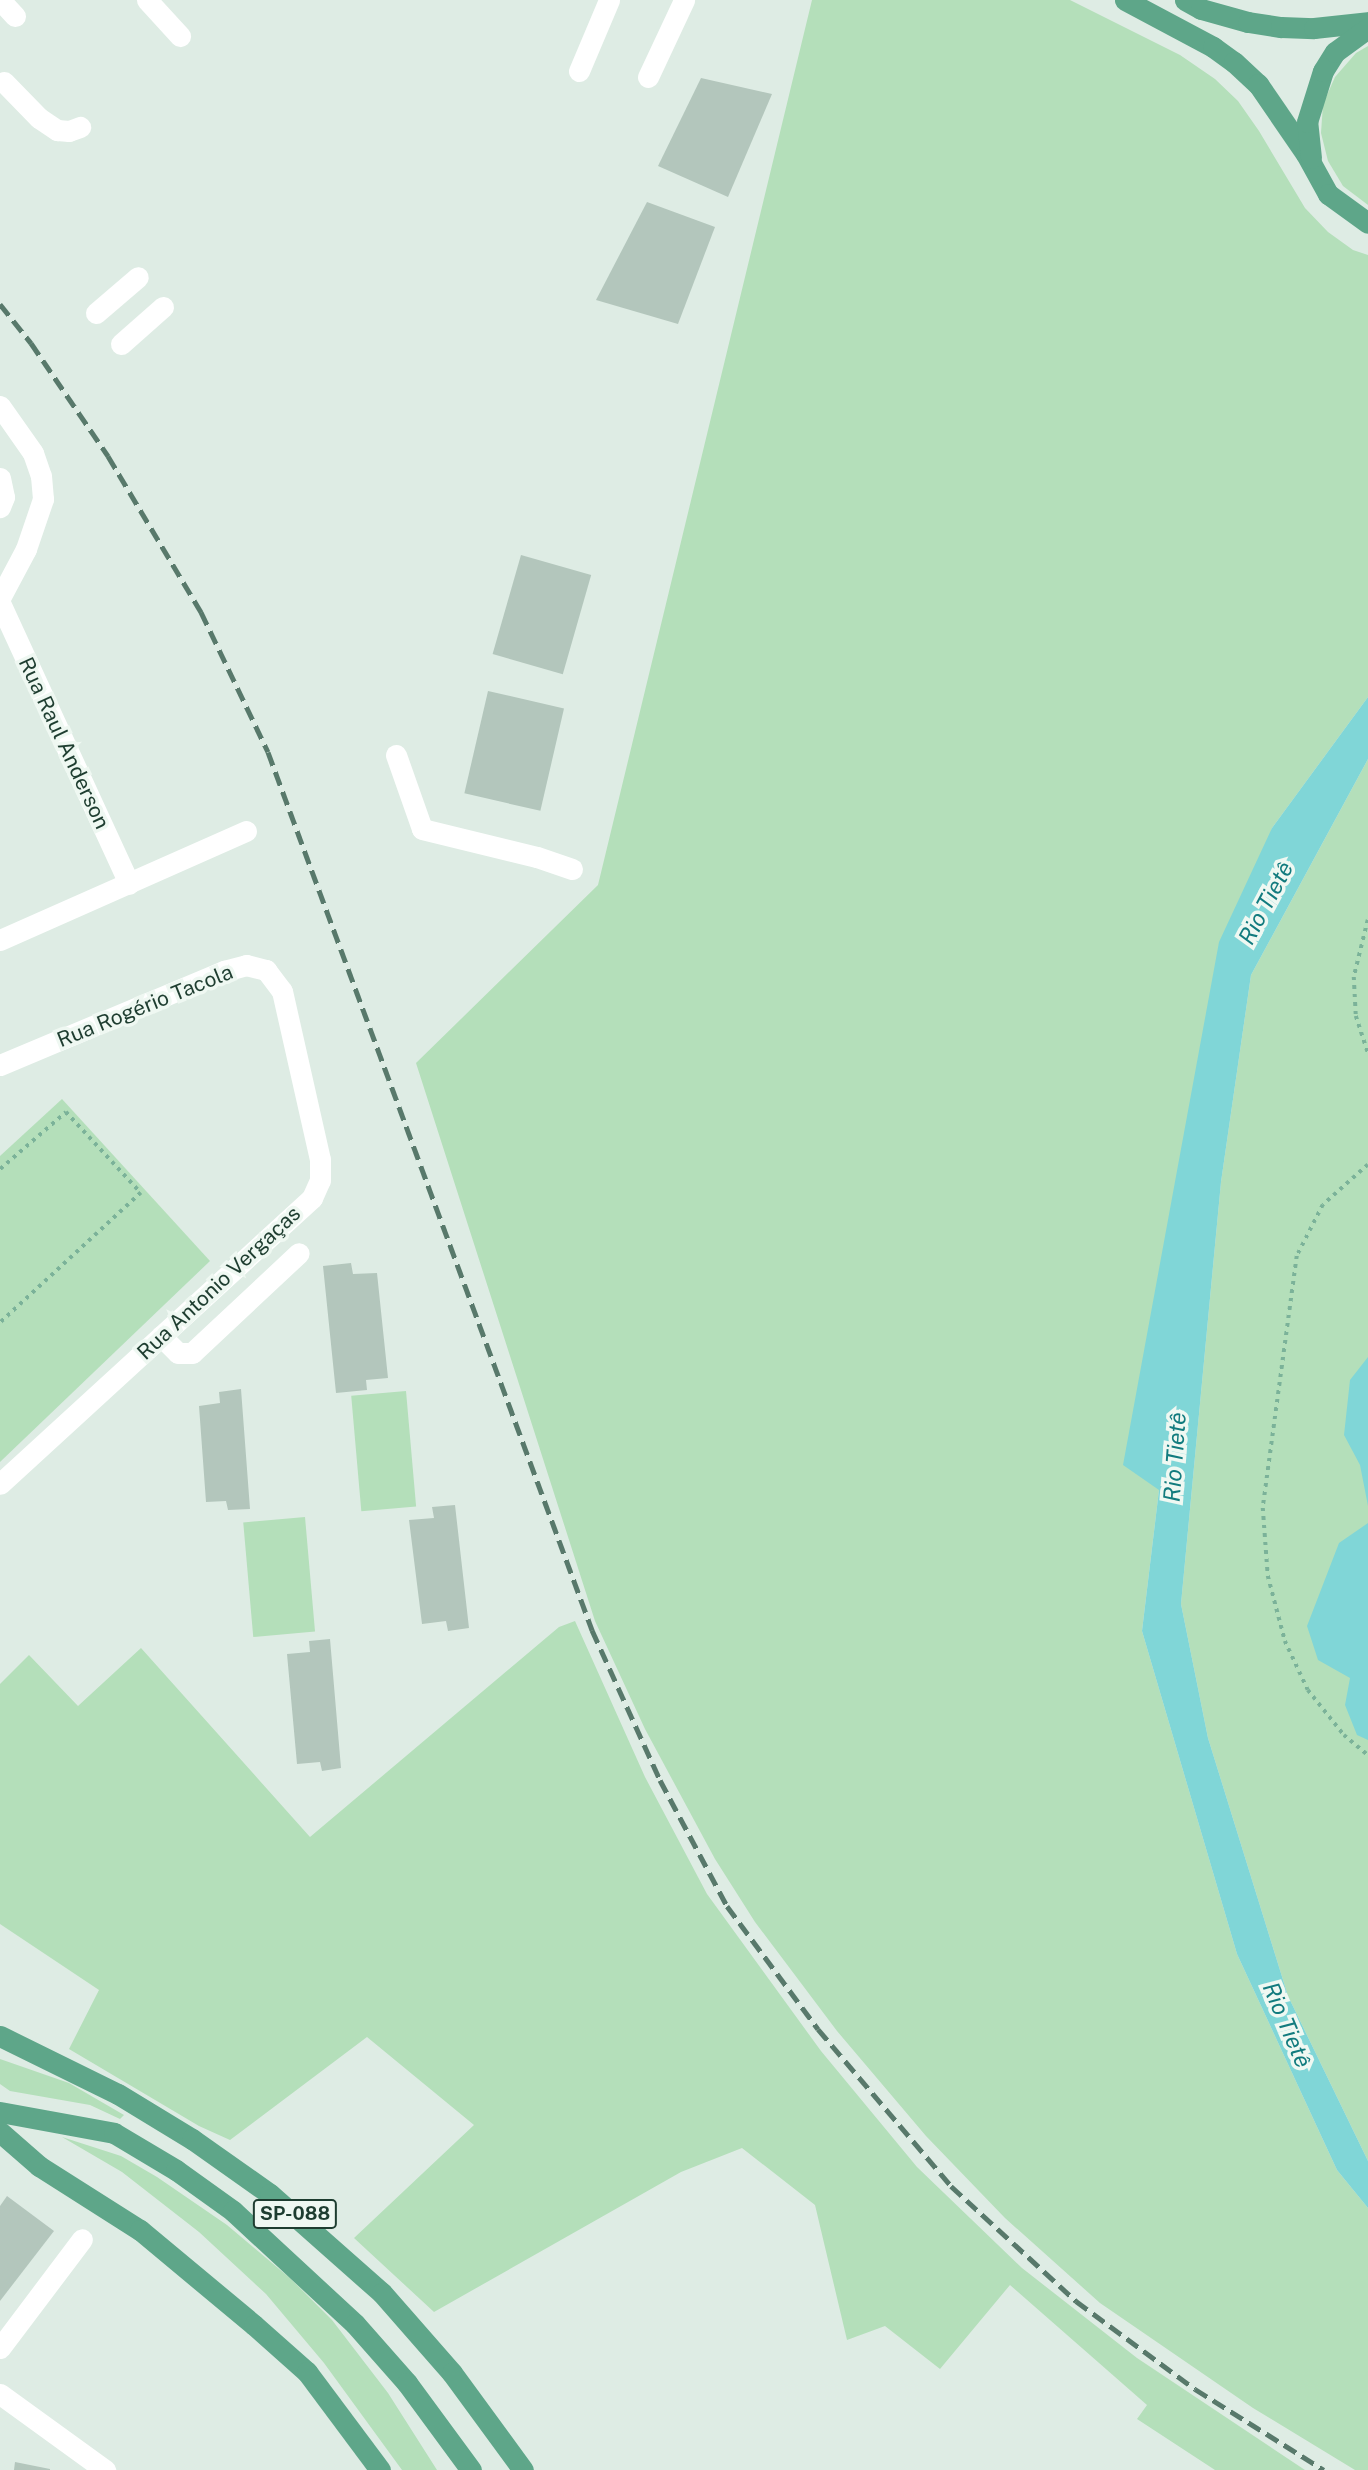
<!DOCTYPE html>
<html>
<head>
<meta charset="utf-8">
<style>
  body { margin:0 }
  #map { position:relative; width:1368px; height:2470px; overflow:hidden; background:#deece4; font-family:"Public Sans",sans-serif }
  div>[style] { position:absolute }
  [style*='--x'] { left:calc(var(--x)*1px); top:calc(var(--y)*1px); width:calc(var(--w)*1px); rotate:calc(var(--a)*1deg) }
  .green>* { inset:0; background:#b4dfba; transform-origin:0 0 }
  .water>* { inset:0; background:#80d6d7 }
  .building>* { inset:0; background:#b3c6bc; transform-origin:0 0 }
  .path>* { height:3.5px; margin-top:-1.75px; transform-origin:0; background:repeating-linear-gradient(90deg,#7bb299 0 3.5px,transparent 0 8.5px) }
  .minor>* { height:21px; margin:-10.5px; padding:0 10.5px; transform-origin:10.5px; border-radius:10.5px; background:#fff }
  .major>* { height:21px; margin:-10.5px; padding:0 10.5px; transform-origin:10.5px; border-radius:10.5px; background:#5ea689 }
  .rail>* { height:5px; margin-top:-2.5px; transform-origin:0; background:repeating-linear-gradient(90deg,#58796b 0 14px,transparent 0 21px) }
  span { translate:-50% -50%; white-space:nowrap; text-align:center; line-height:1.15; -webkit-text-stroke:7px #eff8f2; paint-order:stroke }
  .shield-label span { padding:2px 5px; background:#eff8f2; border:2px solid; border-radius:5px; -webkit-text-stroke-width:0 }
  .shield-label { font-size:19px; color:#1e3d30; font-weight:700 }
  .street-label { font-size:21px; color:#1e3d30 }
  .water-label { font-size:23px; color:#127b7e; font-style:italic }
</style>
</head>
<body>
<div id="map">
  <div class="green">
    <div style="clip-path:polygon(812px 0,1070px 0,1180px 55px,1215px 79px,1238px 101px,1259px 131px,1305px 208px,1328px 232px,1353px 250px,1368px 255px,1368px 697px,1272px 828px,1159px 1490px,1142px 1631px,1237px 1954px,1337px 2170px,1368px 2208px,1368px 2470px,1355px 2470px,1253px 2408px,1100px 2303px,1005px 2218px,926px 2136px,837px 2031px,755px 1922px,715px 1859px,645px 1729px,595px 1621px,416px 1063px,598px 885px)"></div>
    <div style="clip-path:polygon(1368px 46px,1368px 205px,1343px 186px,1328px 161px,1321px 133px,1323px 104px,1335px 77px,1356px 53px)"></div>
    <div style="clip-path:polygon(1368px 759px,1368px 2161px,1288px 1996px,1208px 1738px,1181px 1604px,1221px 1182px,1251px 975px)"></div>
    <div style="clip-path:polygon(62px 1099px,210px 1261px,0 1462px,0 1156px)"></div>
    <div style="left:406px;top:1391px;width:116px;height:55px;rotate:85deg"></div>
    <div style="left:305px;top:1517px;width:115px;height:62px;rotate:85deg"></div>
    <div style="clip-path:polygon(575px 1621px,645px 1777px,707px 1894px,821px 2051px,917px 2167px,1022px 2268px,1137px 2358px,1305px 2470px,1215px 2470px,1137px 2419px,1147px 2405px,1010px 2285px,940px 2369px,885px 2326px,847px 2340px,815px 2205px,742px 2148px,681px 2172px,434px 2312px,354px 2238px,474px 2125px,367px 2037px,230px 2140px,199px 2126px,69px 2049px,99px 1990px,0 1924px,0 1684px,29px 1655px,78px 1706px,141px 1648px,310px 1837px,559px 1627px)"></div>
    <div style="clip-path:polygon(0 2059px,69px 2083px,124px 2115px,120px 2119px,90px 2105px,10px 2091px,0 2084px)"></div>
    <div style="clip-path:polygon(62px 2137px,121px 2156px,157px 2177px,227px 2225px,291px 2279px,332px 2320px,388px 2393px,437px 2470px,402px 2470px,324px 2363px,266px 2294px,199px 2232px,122px 2172px)"></div>
  </div>
  <div class="water">
    <div style="clip-path:polygon(1368px 697px,1368px 759px,1251px 975px,1221px 1182px,1181px 1604px,1208px 1738px,1288px 1996px,1368px 2161px,1368px 2208px,1337px 2170px,1237px 1954px,1142px 1631px,1159px 1490px,1123px 1465px,1219px 942px,1272px 828px)"></div>
    <div style="clip-path:polygon(1368px 1357px,1368px 1506px,1360px 1465px,1344px 1435px,1350px 1380px)"></div>
    <div style="clip-path:polygon(1368px 1523px,1368px 1740px,1357px 1735px,1345px 1705px,1350px 1678px,1318px 1660px,1307px 1626px,1339px 1543px)"></div>
  </div>
  <div class="building">
    <div style="clip-path:polygon(701px 78px,772px 94px,728px 197px,658px 166px)"></div>
    <div style="clip-path:polygon(647px 202px,715px 227px,678px 324px,596px 300px)"></div>
    <div style="left:521px;top:555px;width:73px;height:103px;rotate:16deg"></div>
    <div style="left:488px;top:691px;width:78px;height:105px;rotate:13deg"></div>
    <div style="clip-path:polygon(351px 1263px,353px 1274px,377px 1273px,388px 1378px,366px 1380px,367px 1390px,336px 1393px,323px 1266px)"></div>
    <div style="clip-path:polygon(241px 1389px,250px 1509px,228px 1510px,226px 1501px,206px 1502px,199px 1406px,220px 1403px,219px 1392px)"></div>
    <div style="clip-path:polygon(455px 1505px,469px 1628px,448px 1631px,446px 1621px,422px 1624px,409px 1520px,434px 1518px,432px 1507px)"></div>
    <div style="clip-path:polygon(330px 1639px,341px 1768px,322px 1771px,320px 1762px,297px 1764px,287px 1654px,310px 1652px,309px 1641px)"></div>
    <div style="clip-path:polygon(7px 2196px,54px 2231px,0 2301px,0 2206px)"></div>
    <div style="clip-path:polygon(15px 2462px,50px 2469px,50px 2470px,14px 2470px)"></div>
  </div>
  <div class="path">
    <div style="--x:1368;--y:920;--w:59;--a:103.8"></div>
    <div style="--x:1354;--y:977;--w:39;--a:87"></div>
    <div style="--x:1356;--y:1016;--w:38;--a:72"></div>
    <div style="--x:1368;--y:1165;--w:60;--a:138.4"></div>
    <div style="--x:1323;--y:1205;--w:57;--a:117"></div>
    <div style="--x:1297;--y:1256;--w:254;--a:97.7"></div>
    <div style="--x:1263;--y:1508;--w:68;--a:85.8"></div>
    <div style="--x:1268;--y:1576;--w:67;--a:75.3"></div>
    <div style="--x:1285;--y:1641;--w:54;--a:64.9"></div>
    <div style="--x:1308;--y:1690;--w:58;--a:51.3"></div>
    <div style="--x:1344;--y:1735;--w:31;--a:40"></div>
    <div style="--x:0;--y:1169;--w:87;--a:-40.8"></div>
    <div style="--x:66;--y:1112;--w:110;--a:47.2"></div>
    <div style="--x:141;--y:1193;--w:192;--a:137.3"></div>
  </div>
  <div class="minor">
    <div style="--x:0;--y:0;--w:22;--a:47"></div>
    <div style="--x:147;--y:0;--w:49;--a:47.5"></div>
    <div style="--x:579;--y:71;--w:77;--a:-67.1"></div>
    <div style="--x:648;--y:77;--w:85;--a:-64.9"></div>
    <div style="--x:4;--y:82;--w:50;--a:45.8"></div>
    <div style="--x:39;--y:118;--w:22;--a:34"></div>
    <div style="--x:57;--y:130;--w:12;--a:5"></div>
    <div style="--x:69;--y:131;--w:12;--a:-20"></div>
    <div style="--x:96;--y:313;--w:55;--a:-40.6"></div>
    <div style="--x:121;--y:344;--w:56;--a:-41.4"></div>
    <div style="--x:0;--y:406;--w:57;--a:54.9"></div>
    <div style="--x:33;--y:453;--w:24;--a:71"></div>
    <div style="--x:41;--y:476;--w:23;--a:85"></div>
    <div style="--x:43;--y:499;--w:53;--a:108.8"></div>
    <div style="--x:26;--y:549;--w:55;--a:118"></div>
    <div style="--x:0;--y:478;--w:19;--a:78"></div>
    <div style="--x:4;--y:497;--w:11;--a:112"></div>
    <div style="--x:0;--y:603;--w:309;--a:65.3"></div>
    <div style="--x:396;--y:755;--w:78;--a:70.6"></div>
    <div style="--x:422;--y:829;--w:118;--a:13.7"></div>
    <div style="--x:537;--y:857;--w:37;--a:19"></div>
    <div style="--x:0;--y:940;--w:269;--a:-23.9"></div>
    <div style="--x:0;--y:1065;--w:243;--a:-22.8"></div>
    <div style="--x:224;--y:971;--w:23;--a:-15"></div>
    <div style="--x:246;--y:965;--w:21;--a:14"></div>
    <div style="--x:266;--y:970;--w:26;--a:53"></div>
    <div style="--x:282;--y:991;--w:172;--a:77.3"></div>
    <div style="--x:320;--y:1159;--w:21;--a:90"></div>
    <div style="--x:320;--y:1180;--w:20;--a:114"></div>
    <div style="--x:312;--y:1198;--w:423;--a:137.5"></div>
    <div style="--x:161;--y:1336;--w:24;--a:45"></div>
    <div style="--x:178;--y:1353;--w:14;--a:0"></div>
    <div style="--x:192;--y:1353;--w:146;--a:-43.1"></div>
    <div style="--x:0;--y:2348;--w:136;--a:-53"></div>
    <div style="--x:0;--y:2394;--w:130;--a:35.9"></div>
  </div>
  <div class="major">
    <div style="--x:1125;--y:0;--w:100;--a:28.1"></div>
    <div style="--x:1213;--y:47;--w:26;--a:36"></div>
    <div style="--x:1234;--y:62;--w:33;--a:43"></div>
    <div style="--x:1258;--y:84;--w:85;--a:55.6"></div>
    <div style="--x:1306;--y:154;--w:46;--a:61.2"></div>
    <div style="--x:1328;--y:194;--w:49;--a:35.9"></div>
    <div style="--x:1185;--y:0;--w:18;--a:29"></div>
    <div style="--x:1201;--y:9;--w:49;--a:15.5"></div>
    <div style="--x:1248;--y:22;--w:33;--a:9"></div>
    <div style="--x:1281;--y:27;--w:33;--a:2"></div>
    <div style="--x:1314;--y:28;--w:54;--a:-6.3"></div>
    <div style="--x:1311;--y:158;--w:36;--a:-96"></div>
    <div style="--x:1307;--y:122;--w:53;--a:-72.6"></div>
    <div style="--x:1323;--y:71;--w:22;--a:-58"></div>
    <div style="--x:1335;--y:52;--w:41;--a:-36"></div>
    <div style="--x:0;--y:2036;--w:131;--a:26.2"></div>
    <div style="--x:118;--y:2094;--w:87;--a:31.3"></div>
    <div style="--x:192;--y:2139;--w:95;--a:35.2"></div>
    <div style="--x:270;--y:2194;--w:149;--a:41.5"></div>
    <div style="--x:382;--y:2293;--w:106;--a:48.8"></div>
    <div style="--x:452;--y:2373;--w:120;--a:53.8"></div>
    <div style="--x:0;--y:2112;--w:116;--a:10.4"></div>
    <div style="--x:114;--y:2133;--w:72;--a:30.8"></div>
    <div style="--x:176;--y:2170;--w:70;--a:35.7"></div>
    <div style="--x:233;--y:2211;--w:166;--a:42.8"></div>
    <div style="--x:355;--y:2324;--w:79;--a:48.6"></div>
    <div style="--x:407;--y:2383;--w:108;--a:53.7"></div>
    <div style="--x:0;--y:2132;--w:52;--a:41.1"></div>
    <div style="--x:39;--y:2166;--w:120;--a:32.4"></div>
    <div style="--x:140;--y:2230;--w:148;--a:39.8"></div>
    <div style="--x:254;--y:2325;--w:71;--a:41.6"></div>
    <div style="--x:307;--y:2372;--w:122;--a:53.3"></div>
  </div>
  <div class="rail">
    <div style="--x:0;--y:304;--w:50;--a:51.5"></div>
    <div style="--x:31;--y:343;--w:137;--a:55.7"></div>
    <div style="--x:108;--y:456;--w:182;--a:59.2"></div>
    <div style="--x:201;--y:612;--w:155;--a:64.4"></div>
    <div style="--x:268;--y:752;--w:936;--a:69.74"></div>
    <div style="--x:592;--y:1630;--w:165;--a:65.6"></div>
    <div style="--x:660;--y:1780;--w:143;--a:62"></div>
    <div style="--x:727;--y:1906;--w:153;--a:53.5"></div>
    <div style="--x:818;--y:2029;--w:206;--a:49.7"></div>
    <div style="--x:951;--y:2186;--w:170;--a:42.6"></div>
    <div style="--x:1076;--y:2301;--w:148;--a:36.5"></div>
    <div style="--x:1195;--y:2389;--w:152;--a:32.1"></div>
  </div>
  <div class="shield-label">
    <span style="left:295px;top:2214px">SP-088</span>
  </div>
  <div class="street-label">
    <span style="left:64px;top:743px;rotate:65deg">Rua Raul Anderson</span>
    <span style="left:145px;top:1006px;rotate:-22deg">Rua Rogério Tacola</span>
    <span style="left:219px;top:1283px;rotate:-43deg">Rua Antonio Vergaças</span>
  </div>
  <div class="water-label">
    <span style="left:1266px;top:903px;rotate:-62deg">Rio Tietê</span>
    <span style="left:1175px;top:1457px;rotate:-86deg">Rio Tietê</span>
    <span style="left:1287px;top:2025px;rotate:67deg">Rio Tietê</span>
  </div>
</div>
</body>
</html>
